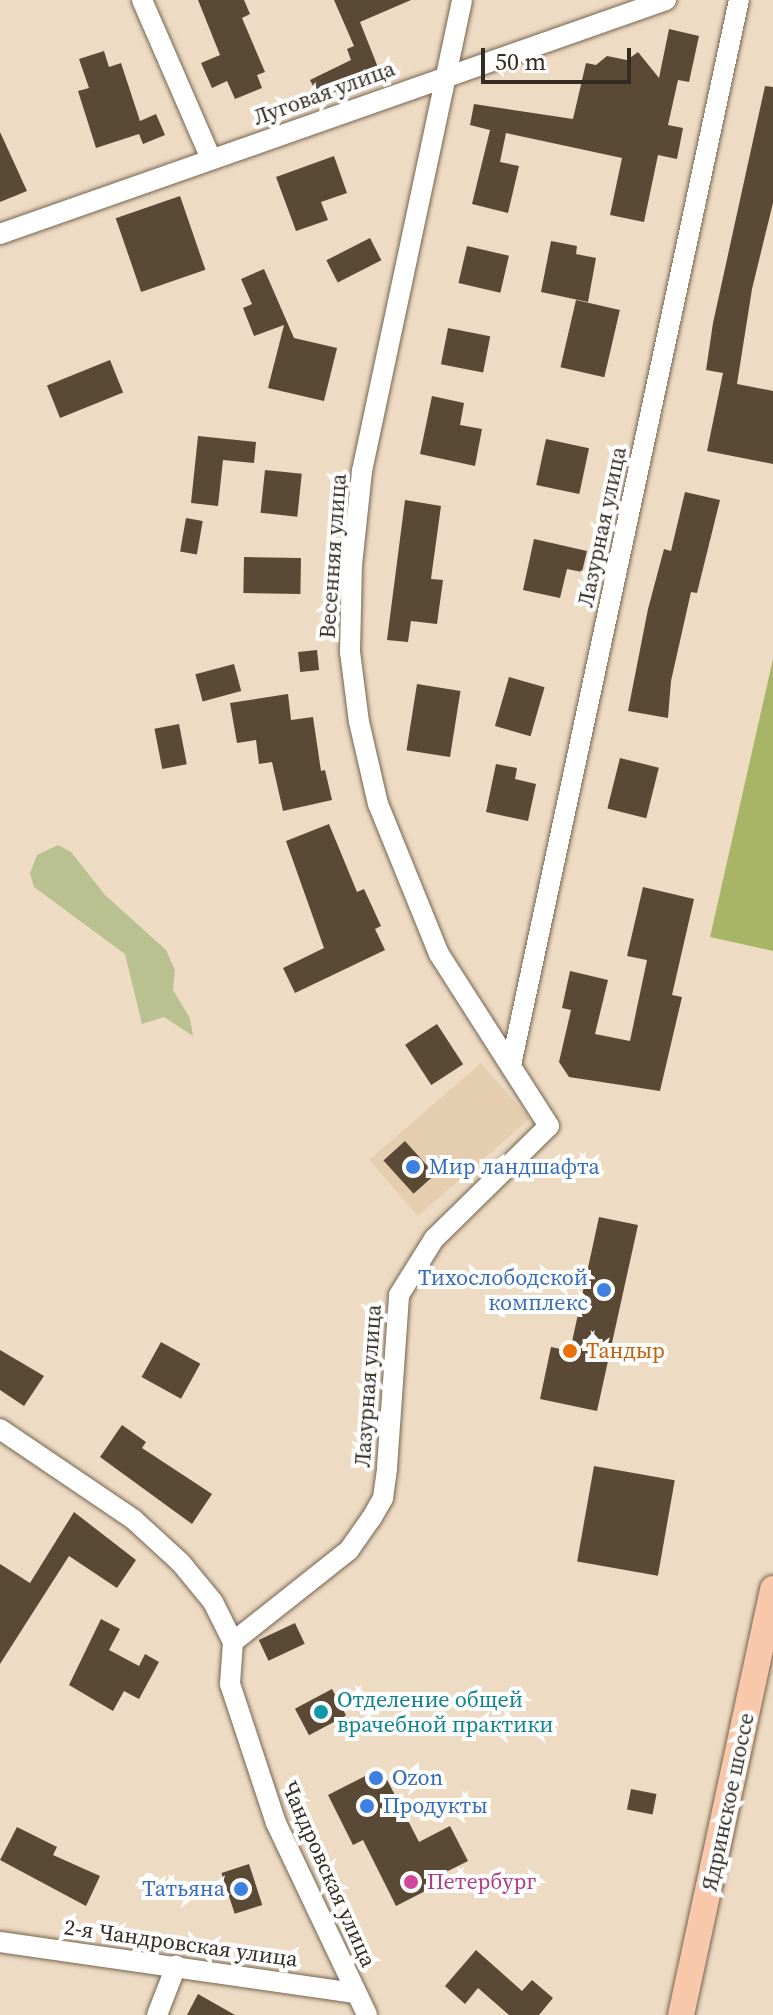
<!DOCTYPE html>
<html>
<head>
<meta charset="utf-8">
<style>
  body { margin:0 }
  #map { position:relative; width:773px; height:2015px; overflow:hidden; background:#eedbc4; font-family:"Source Serif 4",serif }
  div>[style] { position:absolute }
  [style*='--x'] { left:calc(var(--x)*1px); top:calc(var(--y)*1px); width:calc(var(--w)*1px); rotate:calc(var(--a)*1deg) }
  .built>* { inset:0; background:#e5cdb0; transform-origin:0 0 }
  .green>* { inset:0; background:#b8c18f }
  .forest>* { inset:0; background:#a9b566 }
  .building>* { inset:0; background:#594935; transform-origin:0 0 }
  .roads { filter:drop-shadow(0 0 2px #74644f) drop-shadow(0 0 2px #74644f) }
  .minor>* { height:20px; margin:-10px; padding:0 10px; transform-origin:10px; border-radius:10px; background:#fff }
  .major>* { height:26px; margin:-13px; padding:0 13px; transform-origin:13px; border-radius:13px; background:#f9c7aa }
  .dots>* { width:22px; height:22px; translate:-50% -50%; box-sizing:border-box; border:4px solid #fff; border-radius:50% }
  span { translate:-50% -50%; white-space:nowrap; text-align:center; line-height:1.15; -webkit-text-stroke:8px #fff; paint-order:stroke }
  .street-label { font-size:22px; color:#332c23 }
  .shop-label { font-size:22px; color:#366cbe }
  .left { translate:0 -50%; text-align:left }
  .right { translate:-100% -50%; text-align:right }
  .food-label { font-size:22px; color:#c56008 }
  .culture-label { font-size:22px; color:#0d838f }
  .hotel-label { font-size:22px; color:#b23c85 }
  .scale { position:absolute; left:481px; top:48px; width:150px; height:36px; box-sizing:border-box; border:4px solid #332c23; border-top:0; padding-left:10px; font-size:24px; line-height:28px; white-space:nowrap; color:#332c23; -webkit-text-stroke:6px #fff; paint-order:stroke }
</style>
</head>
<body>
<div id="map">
  <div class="built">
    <div style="left:481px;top:1063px;width:74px;height:148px;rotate:49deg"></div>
  </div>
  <div class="green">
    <div style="clip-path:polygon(58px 845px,71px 852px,105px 895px,166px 950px,175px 970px,173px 990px,190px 1018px,193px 1036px,164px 1017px,142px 1024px,125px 954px,34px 887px,30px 873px,37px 855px)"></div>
  </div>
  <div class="forest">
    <div style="clip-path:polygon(773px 659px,773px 951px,710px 937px)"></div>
  </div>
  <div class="building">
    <div style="clip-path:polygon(198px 0,244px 0,250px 14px,242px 18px,265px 72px,257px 75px,262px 88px,235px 99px,227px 81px,212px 88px,201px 63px,220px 55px)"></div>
    <div style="clip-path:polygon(334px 0,411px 0,360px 22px,381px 75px,319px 98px,310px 80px,351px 60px,347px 49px,354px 46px)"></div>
    <div style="clip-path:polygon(669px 29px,699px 36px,689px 82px,678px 80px,668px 125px,683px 128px,677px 159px,658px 155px,644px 222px,610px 215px,622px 158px,506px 133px,500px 162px,519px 166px,508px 213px,472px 204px,490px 130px,470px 125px,474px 104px,573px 119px,586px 63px,596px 65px,607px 56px,627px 60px,638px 52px,659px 78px)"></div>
    <div style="clip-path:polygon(104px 51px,109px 67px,121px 63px,140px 121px,156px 114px,165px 135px,143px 144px,139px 134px,96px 148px,78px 91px,89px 88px,79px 59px)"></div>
    <div style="clip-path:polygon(765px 86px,773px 87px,773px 203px,752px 289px,737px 384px,773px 391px,773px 464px,707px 451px,723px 373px,706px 370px,713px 323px)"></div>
    <div style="clip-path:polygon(0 132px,27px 191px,0 202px)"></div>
    <div style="clip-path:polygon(334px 156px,347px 193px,321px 202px,328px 220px,296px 231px,276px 177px)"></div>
    <div style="left:180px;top:196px;width:78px;height:68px;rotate:71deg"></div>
    <div style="left:370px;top:238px;width:25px;height:49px;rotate:63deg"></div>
    <div style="clip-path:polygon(551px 241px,577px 246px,576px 254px,596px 258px,588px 302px,541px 292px)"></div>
    <div style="left:467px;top:246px;width:43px;height:38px;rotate:13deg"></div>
    <div style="clip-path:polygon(264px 269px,294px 338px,337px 348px,324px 401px,268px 388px,284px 325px,254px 336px,243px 308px,252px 304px,241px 279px)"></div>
    <div style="left:576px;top:300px;width:45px;height:69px;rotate:13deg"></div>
    <div style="left:448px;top:328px;width:43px;height:37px;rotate:11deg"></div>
    <div style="left:110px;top:360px;width:35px;height:68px;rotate:68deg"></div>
    <div style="clip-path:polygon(432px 396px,464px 403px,460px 425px,482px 429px,475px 466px,420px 454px)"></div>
    <div style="clip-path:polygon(198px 436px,256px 442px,254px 463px,223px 460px,218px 506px,191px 503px)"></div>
    <div style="left:546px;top:439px;width:44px;height:47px;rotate:12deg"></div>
    <div style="left:265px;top:470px;width:37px;height:43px;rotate:6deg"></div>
    <div style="clip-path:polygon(685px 492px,720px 500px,697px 593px,691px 592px,671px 681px,668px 718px,628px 711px,648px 609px,664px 549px,671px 551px)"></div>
    <div style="clip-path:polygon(405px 500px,441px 506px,431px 579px,443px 580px,437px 624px,411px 621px,408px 642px,387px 640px)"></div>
    <div style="left:186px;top:518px;width:17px;height:34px;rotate:10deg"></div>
    <div style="clip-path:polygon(534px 539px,587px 551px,582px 572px,567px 569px,560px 598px,523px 590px)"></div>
    <div style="left:244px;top:557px;width:57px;height:36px;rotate:1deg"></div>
    <div style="left:317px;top:650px;width:20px;height:19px;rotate:84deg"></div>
    <div style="left:234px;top:664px;width:28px;height:40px;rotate:75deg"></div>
    <div style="left:509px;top:677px;width:37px;height:51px;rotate:16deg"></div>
    <div style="left:417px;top:684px;width:44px;height:67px;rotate:9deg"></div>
    <div style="clip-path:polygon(288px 694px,291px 720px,313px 717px,321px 771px,325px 770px,332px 800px,283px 811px,272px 762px,259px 764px,256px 740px,237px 743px,230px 703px)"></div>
    <div style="left:179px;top:724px;width:41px;height:25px;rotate:79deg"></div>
    <div style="left:620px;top:758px;width:40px;height:52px;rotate:14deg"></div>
    <div style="clip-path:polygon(496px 764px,517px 768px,515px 779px,536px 784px,528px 821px,486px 812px)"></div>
    <div style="clip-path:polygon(329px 824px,357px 892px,364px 889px,381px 926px,375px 929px,385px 950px,295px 993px,283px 968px,324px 948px,286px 841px)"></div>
    <div style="clip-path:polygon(643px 887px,694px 899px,672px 995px,682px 997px,660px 1091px,569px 1077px,559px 1062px,571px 1010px,562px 1008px,570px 971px,608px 980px,595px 1034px,630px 1041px,647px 960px,627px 956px)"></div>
    <div style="left:437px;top:1024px;width:48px;height:38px;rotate:57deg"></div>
    <div style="left:405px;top:1141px;width:45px;height:29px;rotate:48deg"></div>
    <div style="clip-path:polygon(599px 1217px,638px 1225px,597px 1411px,540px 1399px,551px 1347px,570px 1351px)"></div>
    <div style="left:161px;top:1342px;width:45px;height:40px;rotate:29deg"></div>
    <div style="clip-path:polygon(0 1350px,44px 1376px,24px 1406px,0 1390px)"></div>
    <div style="clip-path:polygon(122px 1425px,146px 1442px,142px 1448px,212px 1494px,192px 1524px,100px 1457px)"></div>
    <div style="left:594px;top:1466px;width:82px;height:97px;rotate:10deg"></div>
    <div style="clip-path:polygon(74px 1512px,136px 1560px,117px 1588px,69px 1556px,0 1664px,0 1564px,30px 1583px)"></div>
    <div style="clip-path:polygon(101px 1619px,120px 1629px,109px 1650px,139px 1666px,145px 1654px,159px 1662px,139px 1699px,124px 1691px,113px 1711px,69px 1685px)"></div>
    <div style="left:295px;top:1623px;width:23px;height:40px;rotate:65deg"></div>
    <div style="left:332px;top:1689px;width:30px;height:42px;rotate:62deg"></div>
    <div style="clip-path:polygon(381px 1768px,419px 1842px,450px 1826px,468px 1861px,438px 1876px,441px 1883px,396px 1906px,363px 1840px,353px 1845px,328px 1795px)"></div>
    <div style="left:631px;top:1789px;width:26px;height:21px;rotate:11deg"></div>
    <div style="clip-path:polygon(17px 1827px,57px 1847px,53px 1855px,100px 1876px,86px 1906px,0 1860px)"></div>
    <div style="left:249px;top:1864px;width:43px;height:29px;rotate:72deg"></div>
    <div style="clip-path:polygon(476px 1950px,522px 1991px,532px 1980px,553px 1998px,539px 2015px,509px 2015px,478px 1988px,465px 2004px,445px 1986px)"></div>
    <div style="clip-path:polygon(198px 1994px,235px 2015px,187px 2015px)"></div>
  </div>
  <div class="roads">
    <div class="minor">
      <div style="--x:142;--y:0;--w:173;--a:66.5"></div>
      <div style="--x:0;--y:234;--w:706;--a:-19.36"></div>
      <div style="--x:511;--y:1065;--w:1089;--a:-77.92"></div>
      <div style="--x:0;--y:1429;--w:161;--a:34.1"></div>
      <div style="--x:133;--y:1519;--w:65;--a:42.5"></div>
      <div style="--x:181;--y:1563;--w:50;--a:50.6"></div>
      <div style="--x:213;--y:1602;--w:45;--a:63.4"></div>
      <div style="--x:233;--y:1642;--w:42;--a:94.1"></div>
      <div style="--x:230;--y:1684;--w:146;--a:71.7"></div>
      <div style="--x:276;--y:1823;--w:212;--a:64.6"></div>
      <div style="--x:233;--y:1642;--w:148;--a:-38.4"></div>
      <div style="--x:349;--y:1550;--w:38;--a:-55"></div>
      <div style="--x:371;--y:1519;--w:24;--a:-60"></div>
      <div style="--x:383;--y:1498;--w:30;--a:-82"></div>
      <div style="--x:387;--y:1468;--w:173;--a:-86"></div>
      <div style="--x:399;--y:1295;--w:66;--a:-58"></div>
      <div style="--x:434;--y:1239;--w:161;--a:-44.5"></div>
      <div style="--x:549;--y:1126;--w:204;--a:-122.6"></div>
      <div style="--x:439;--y:954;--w:162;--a:-112.1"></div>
      <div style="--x:378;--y:804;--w:84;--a:-103"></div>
      <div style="--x:359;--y:722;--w:71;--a:-97.3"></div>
      <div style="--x:350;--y:652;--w:87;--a:-88.7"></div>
      <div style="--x:352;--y:565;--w:95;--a:-83.9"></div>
      <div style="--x:362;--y:471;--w:481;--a:-78"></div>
      <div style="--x:0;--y:1942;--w:359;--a:8.2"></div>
      <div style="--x:157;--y:2015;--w:53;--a:-68.8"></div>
    </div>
    <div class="major">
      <div style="--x:681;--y:2015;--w:436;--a:-77.8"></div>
    </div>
  </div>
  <div class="dots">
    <div style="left:413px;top:1167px;background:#3f7fe0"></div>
    <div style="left:604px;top:1290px;background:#3f7fe0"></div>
    <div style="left:570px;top:1351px;background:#e8710a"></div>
    <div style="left:321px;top:1712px;background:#0f9aa8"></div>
    <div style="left:376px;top:1778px;background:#3f7fe0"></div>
    <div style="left:367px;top:1806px;background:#3f7fe0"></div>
    <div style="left:411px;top:1882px;background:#d1479c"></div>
    <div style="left:241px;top:1889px;background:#3f7fe0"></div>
  </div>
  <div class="street-label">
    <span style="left:324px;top:93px;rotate:-20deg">Луговая улица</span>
    <span style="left:602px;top:527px;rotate:-78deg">Лазурная улица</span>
    <span style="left:333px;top:556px;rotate:-86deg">Весенняя улица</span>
    <span style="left:368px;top:1386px;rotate:-86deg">Лазурная улица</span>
    <span style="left:728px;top:1802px;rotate:-78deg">Ядринское шоссе</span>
    <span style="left:329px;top:1874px;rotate:66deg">Чандровская улица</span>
    <span style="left:181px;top:1943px;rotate:8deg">2-я Чандровская улица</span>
  </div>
  <div class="shop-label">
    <span class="left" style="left:429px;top:1167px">Мир ландшафта</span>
    <span class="right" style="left:588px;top:1290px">Тихослободской<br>комплекс</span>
    <span class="left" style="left:392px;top:1778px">Ozon</span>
    <span class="left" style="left:383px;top:1806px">Продукты</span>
    <span class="right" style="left:225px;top:1889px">Татьяна</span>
  </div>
  <div class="food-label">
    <span class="left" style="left:586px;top:1351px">Тандыр</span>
  </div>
  <div class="culture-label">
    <span class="left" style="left:337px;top:1712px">Отделение общей<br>врачебной практики</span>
  </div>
  <div class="hotel-label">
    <span class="left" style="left:427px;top:1882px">Петербург</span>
  </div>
  <div class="scale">50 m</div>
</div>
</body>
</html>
